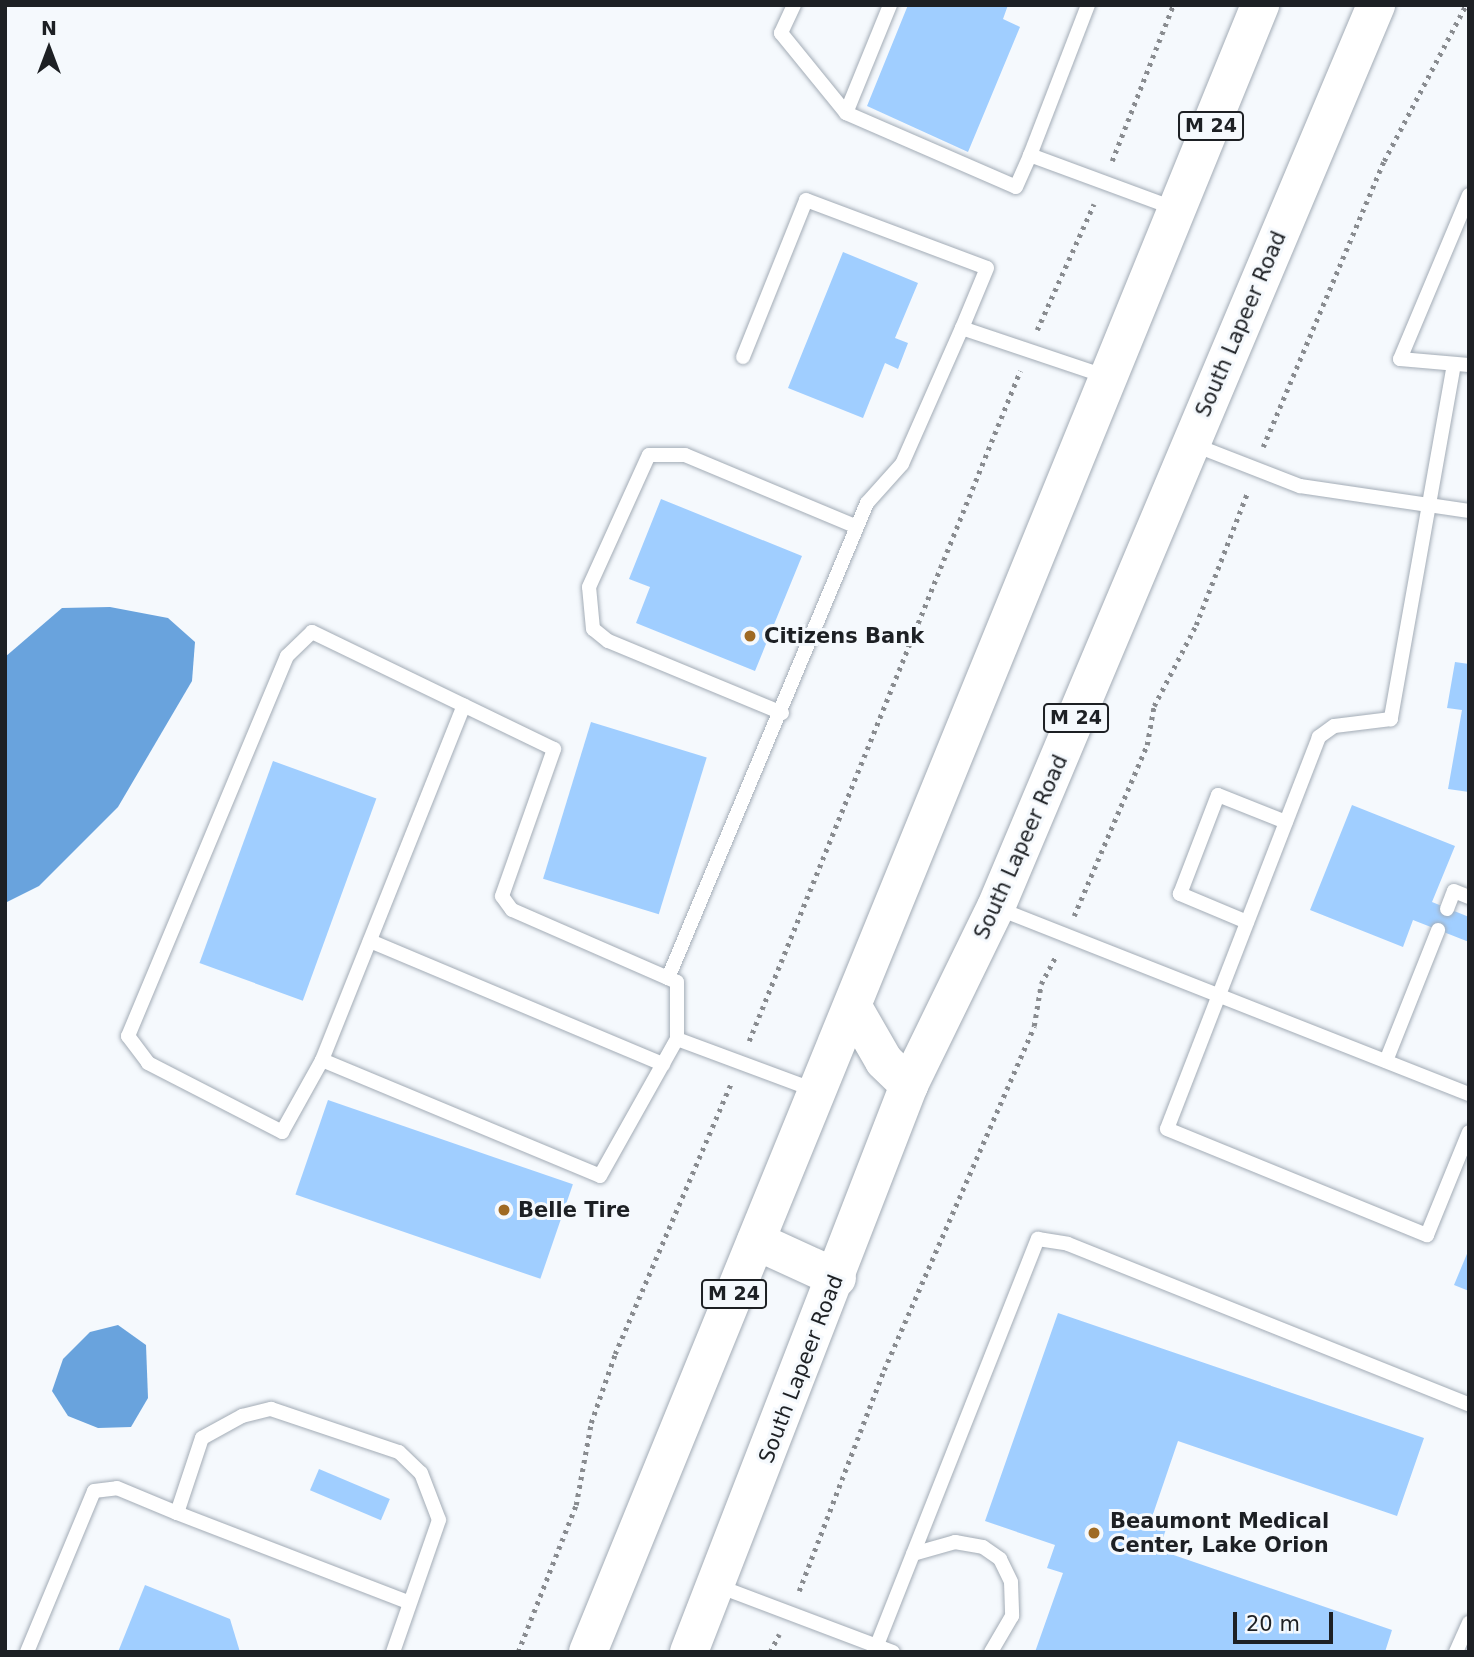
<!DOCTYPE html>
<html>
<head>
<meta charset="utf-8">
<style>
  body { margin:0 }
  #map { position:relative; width:1474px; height:1657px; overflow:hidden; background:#f5f9fd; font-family:"DejaVu Sans",sans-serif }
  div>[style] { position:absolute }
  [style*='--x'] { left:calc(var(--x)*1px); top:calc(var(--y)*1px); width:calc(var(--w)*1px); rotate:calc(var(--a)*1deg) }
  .water>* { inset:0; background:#69a3dd }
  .building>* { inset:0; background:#a0ceff; transform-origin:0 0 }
  .path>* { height:4.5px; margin-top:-2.25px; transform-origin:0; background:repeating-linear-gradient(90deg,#898c90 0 3.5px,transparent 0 8.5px) }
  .roads { filter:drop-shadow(0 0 2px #a3acb6) drop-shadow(0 0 2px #a3acb6) }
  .lane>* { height:14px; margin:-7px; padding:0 7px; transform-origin:7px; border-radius:7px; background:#fff }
  .primary>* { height:38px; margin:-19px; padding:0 19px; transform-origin:19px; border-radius:19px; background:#fff }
  .dots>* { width:19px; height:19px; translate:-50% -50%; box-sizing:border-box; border:4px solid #f5f9fd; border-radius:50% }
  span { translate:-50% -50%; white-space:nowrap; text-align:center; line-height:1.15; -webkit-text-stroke:6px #f5f9fd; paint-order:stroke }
  .shield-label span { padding:2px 5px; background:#f5f9fd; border:2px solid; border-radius:5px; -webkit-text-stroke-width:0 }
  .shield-label { font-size:19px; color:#1d2024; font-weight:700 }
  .street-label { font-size:21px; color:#1d2024 }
  .poi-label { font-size:21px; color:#1d2024; font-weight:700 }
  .left { translate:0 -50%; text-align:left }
  .frame { position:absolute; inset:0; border:7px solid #1d2024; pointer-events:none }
  .north { position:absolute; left:14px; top:14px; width:70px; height:70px; -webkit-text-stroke:5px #f5f9fd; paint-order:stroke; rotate:0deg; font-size:19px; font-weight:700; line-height:28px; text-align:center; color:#1d2024 }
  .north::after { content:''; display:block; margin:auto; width:24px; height:32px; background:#1d2024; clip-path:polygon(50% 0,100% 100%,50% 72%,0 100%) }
  .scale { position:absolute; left:1233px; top:1612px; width:100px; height:32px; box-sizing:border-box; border:4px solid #1d2024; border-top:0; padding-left:9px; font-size:21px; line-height:24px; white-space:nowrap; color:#1d2024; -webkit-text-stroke:5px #f5f9fd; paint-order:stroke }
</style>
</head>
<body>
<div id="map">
  <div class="water">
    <div style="clip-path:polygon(110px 607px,168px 618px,195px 642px,192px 681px,118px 807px,39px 886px,5px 903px,5px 657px,62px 608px)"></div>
    <div style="clip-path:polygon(118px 1325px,146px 1345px,148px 1398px,131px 1427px,98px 1428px,68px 1416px,52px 1391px,63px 1359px,90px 1332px)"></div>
  </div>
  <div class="building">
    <div style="clip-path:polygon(908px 5px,1008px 5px,1003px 19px,1020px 27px,968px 152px,867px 106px)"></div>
    <div style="clip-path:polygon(843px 252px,918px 283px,895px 338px,908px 343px,898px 369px,885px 363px,863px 418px,788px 388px)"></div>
    <div style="clip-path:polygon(661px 499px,802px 556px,755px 671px,636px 623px,650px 587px,629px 579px)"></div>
    <div style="clip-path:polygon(1455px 662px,1469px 664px,1469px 792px,1448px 789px,1462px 710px,1447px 708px)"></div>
    <div style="left:591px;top:722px;width:121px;height:164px;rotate:17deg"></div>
    <div style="left:273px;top:761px;width:110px;height:215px;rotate:20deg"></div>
    <div style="clip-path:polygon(1352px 805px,1455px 846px,1432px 902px,1469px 917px,1469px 942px,1413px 920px,1403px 947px,1310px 910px)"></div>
    <div style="left:328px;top:1100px;width:259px;height:100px;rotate:19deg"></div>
    <div style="clip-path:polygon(1469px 1249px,1469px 1291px,1454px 1285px)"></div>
    <div style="clip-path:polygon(1058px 1313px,1424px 1438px,1397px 1516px,1178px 1441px,1150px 1523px,1166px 1529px,1159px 1550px,1392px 1630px,1385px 1652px,1035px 1652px,1063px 1573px,1047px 1568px,1055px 1545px,985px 1521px)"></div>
    <div style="left:319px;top:1469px;width:77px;height:23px;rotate:23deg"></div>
    <div style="clip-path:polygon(145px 1585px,230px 1619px,240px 1652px,118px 1652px)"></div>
  </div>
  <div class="path">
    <div style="--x:1112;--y:161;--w:168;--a:-68.6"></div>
    <div style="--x:1037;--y:330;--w:138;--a:-65.7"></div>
    <div style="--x:1263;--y:447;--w:311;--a:-67.1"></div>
    <div style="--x:1384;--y:161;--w:176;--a:-62.3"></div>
    <div style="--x:1074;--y:916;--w:186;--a:-66.9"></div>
    <div style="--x:1147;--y:745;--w:40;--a:-80"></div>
    <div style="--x:1154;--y:706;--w:91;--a:-62.6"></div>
    <div style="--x:1196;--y:625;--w:144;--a:-68.8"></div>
    <div style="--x:749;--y:1041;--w:723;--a:-67.98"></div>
    <div style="--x:799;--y:1591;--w:237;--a:-69"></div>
    <div style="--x:884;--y:1370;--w:375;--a:-66.4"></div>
    <div style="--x:1034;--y:1026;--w:43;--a:-80.5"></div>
    <div style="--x:1041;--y:984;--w:32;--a:-62"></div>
    <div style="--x:518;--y:1652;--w:158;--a:-68.5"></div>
    <div style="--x:576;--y:1505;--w:83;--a:-79.6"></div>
    <div style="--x:591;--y:1423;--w:73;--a:-70.8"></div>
    <div style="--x:615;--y:1354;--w:294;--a:-66.8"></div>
    <div style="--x:770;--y:1652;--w:20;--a:-63"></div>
  </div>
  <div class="roads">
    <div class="lane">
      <div style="--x:794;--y:5;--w:31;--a:115"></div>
      <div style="--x:781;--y:33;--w:103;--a:50.9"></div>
      <div style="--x:846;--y:113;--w:185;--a:23.5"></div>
      <div style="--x:1016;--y:187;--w:35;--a:-66"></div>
      <div style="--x:1088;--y:5;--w:161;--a:111.1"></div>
      <div style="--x:1030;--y:155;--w:156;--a:20.3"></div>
      <div style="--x:846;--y:113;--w:117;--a:-67.8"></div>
      <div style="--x:1469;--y:195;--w:178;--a:112.8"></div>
      <div style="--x:1400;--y:359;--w:69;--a:5"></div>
      <div style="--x:743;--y:357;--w:169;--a:-68.1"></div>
      <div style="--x:806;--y:200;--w:193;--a:20.6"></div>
      <div style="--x:987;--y:268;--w:65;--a:112.6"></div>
      <div style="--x:1454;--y:364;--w:361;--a:100.1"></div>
      <div style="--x:1391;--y:719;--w:57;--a:173"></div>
      <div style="--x:1334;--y:726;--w:19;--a:144"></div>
      <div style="--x:1319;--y:737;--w:420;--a:111.2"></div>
      <div style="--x:1167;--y:1129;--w:281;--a:22.2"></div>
      <div style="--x:1427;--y:1235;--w:111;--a:-67.8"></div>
      <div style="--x:1192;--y:444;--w:116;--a:21.3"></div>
      <div style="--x:1300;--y:486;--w:171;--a:8.4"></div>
      <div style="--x:782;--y:713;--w:188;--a:-157.5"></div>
      <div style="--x:608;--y:641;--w:19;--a:-141"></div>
      <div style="--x:593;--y:629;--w:42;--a:-95.4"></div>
      <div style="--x:589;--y:587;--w:145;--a:-65.6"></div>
      <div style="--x:649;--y:455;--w:36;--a:0"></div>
      <div style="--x:685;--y:455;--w:186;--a:22.7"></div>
      <div style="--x:997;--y:908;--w:507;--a:21.51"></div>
      <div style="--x:1447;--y:909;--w:19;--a:-69"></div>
      <div style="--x:1454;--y:891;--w:16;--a:22"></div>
      <div style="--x:1247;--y:922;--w:73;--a:-157.3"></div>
      <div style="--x:1180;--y:894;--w:106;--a:-69"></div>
      <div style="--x:1218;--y:795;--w:73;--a:21.7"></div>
      <div style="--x:370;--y:941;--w:318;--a:22.8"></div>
      <div style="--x:668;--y:978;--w:515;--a:-67.27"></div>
      <div style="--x:867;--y:503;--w:52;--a:-48.1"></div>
      <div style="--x:902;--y:464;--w:149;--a:-66.2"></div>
      <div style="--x:962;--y:328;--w:154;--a:18.6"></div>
      <div style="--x:677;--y:1039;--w:57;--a:-90"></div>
      <div style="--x:677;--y:982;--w:180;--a:-156.4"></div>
      <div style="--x:512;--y:910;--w:17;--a:-126"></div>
      <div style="--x:502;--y:896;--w:156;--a:-70.5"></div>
      <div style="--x:554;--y:749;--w:269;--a:-154.2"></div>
      <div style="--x:312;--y:632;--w:35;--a:136"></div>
      <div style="--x:287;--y:656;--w:412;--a:112.7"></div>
      <div style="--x:128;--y:1036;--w:34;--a:53"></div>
      <div style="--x:148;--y:1063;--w:151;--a:27.2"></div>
      <div style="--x:282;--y:1132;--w:82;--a:-60.9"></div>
      <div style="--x:322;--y:1060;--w:301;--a:22.6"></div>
      <div style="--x:600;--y:1176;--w:157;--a:-60.7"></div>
      <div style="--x:677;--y:1039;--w:146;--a:20.4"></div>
      <div style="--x:322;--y:1060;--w:382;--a:-68.2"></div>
      <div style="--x:1386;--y:1061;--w:141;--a:-68.3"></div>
      <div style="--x:177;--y:1513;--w:248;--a:21.1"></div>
      <div style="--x:913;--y:1554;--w:44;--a:-15.9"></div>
      <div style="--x:955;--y:1542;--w:28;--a:10"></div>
      <div style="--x:983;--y:1547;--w:21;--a:35"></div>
      <div style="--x:1000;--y:1559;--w:25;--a:64"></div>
      <div style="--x:1011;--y:1582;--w:34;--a:88"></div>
      <div style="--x:1012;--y:1616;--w:42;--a:120.3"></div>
      <div style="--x:718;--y:1586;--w:187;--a:20.7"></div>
      <div style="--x:877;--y:1645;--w:437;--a:-68.4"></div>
      <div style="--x:1038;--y:1239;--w:30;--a:9"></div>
      <div style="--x:1068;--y:1244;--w:432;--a:21.8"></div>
      <div style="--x:27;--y:1652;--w:174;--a:-67.4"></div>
      <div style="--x:94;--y:1491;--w:23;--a:-7"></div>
      <div style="--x:117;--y:1488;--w:65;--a:22.6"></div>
      <div style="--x:177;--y:1513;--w:79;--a:-71.6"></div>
      <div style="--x:202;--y:1438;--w:46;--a:-28.8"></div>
      <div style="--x:242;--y:1416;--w:30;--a:-14"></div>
      <div style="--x:271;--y:1409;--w:135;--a:18.6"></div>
      <div style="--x:399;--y:1452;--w:30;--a:44"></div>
      <div style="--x:421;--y:1473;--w:50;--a:69"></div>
      <div style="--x:439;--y:1520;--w:140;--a:109.2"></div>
      <div style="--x:1456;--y:1652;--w:32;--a:-66"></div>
    </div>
    <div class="primary">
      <div style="--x:853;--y:1007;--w:62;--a:60.1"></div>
      <div style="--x:884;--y:1061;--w:35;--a:44"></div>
      <div style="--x:756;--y:1241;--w:89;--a:24.6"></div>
      <div style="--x:588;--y:1652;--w:1779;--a:-67.8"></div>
      <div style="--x:689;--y:1652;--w:608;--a:-68.79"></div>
      <div style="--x:909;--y:1085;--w:198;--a:-64"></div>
      <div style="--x:996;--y:907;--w:979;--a:-67.15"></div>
    </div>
  </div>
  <div class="dots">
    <div style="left:750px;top:636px;background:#9f6a23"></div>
    <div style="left:504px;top:1210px;background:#9f6a23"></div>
    <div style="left:1094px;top:1533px;background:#9f6a23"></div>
  </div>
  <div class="shield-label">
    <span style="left:1211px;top:126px">M 24</span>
    <span style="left:1076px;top:718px">M 24</span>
    <span style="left:734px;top:1294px">M 24</span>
  </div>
  <div class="street-label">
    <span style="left:1241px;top:324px;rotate:-67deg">South Lapeer Road</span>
    <span style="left:1021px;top:847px;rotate:-66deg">South Lapeer Road</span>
    <span style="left:801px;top:1369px;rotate:-69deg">South Lapeer Road</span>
  </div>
  <div class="poi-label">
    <span class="left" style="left:764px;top:636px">Citizens Bank</span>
    <span class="left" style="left:518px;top:1210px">Belle Tire</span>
    <span class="left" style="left:1110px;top:1533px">Beaumont Medical<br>Center, Lake Orion</span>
  </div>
  <div class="frame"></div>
  <div class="north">N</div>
  <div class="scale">20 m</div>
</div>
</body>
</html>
